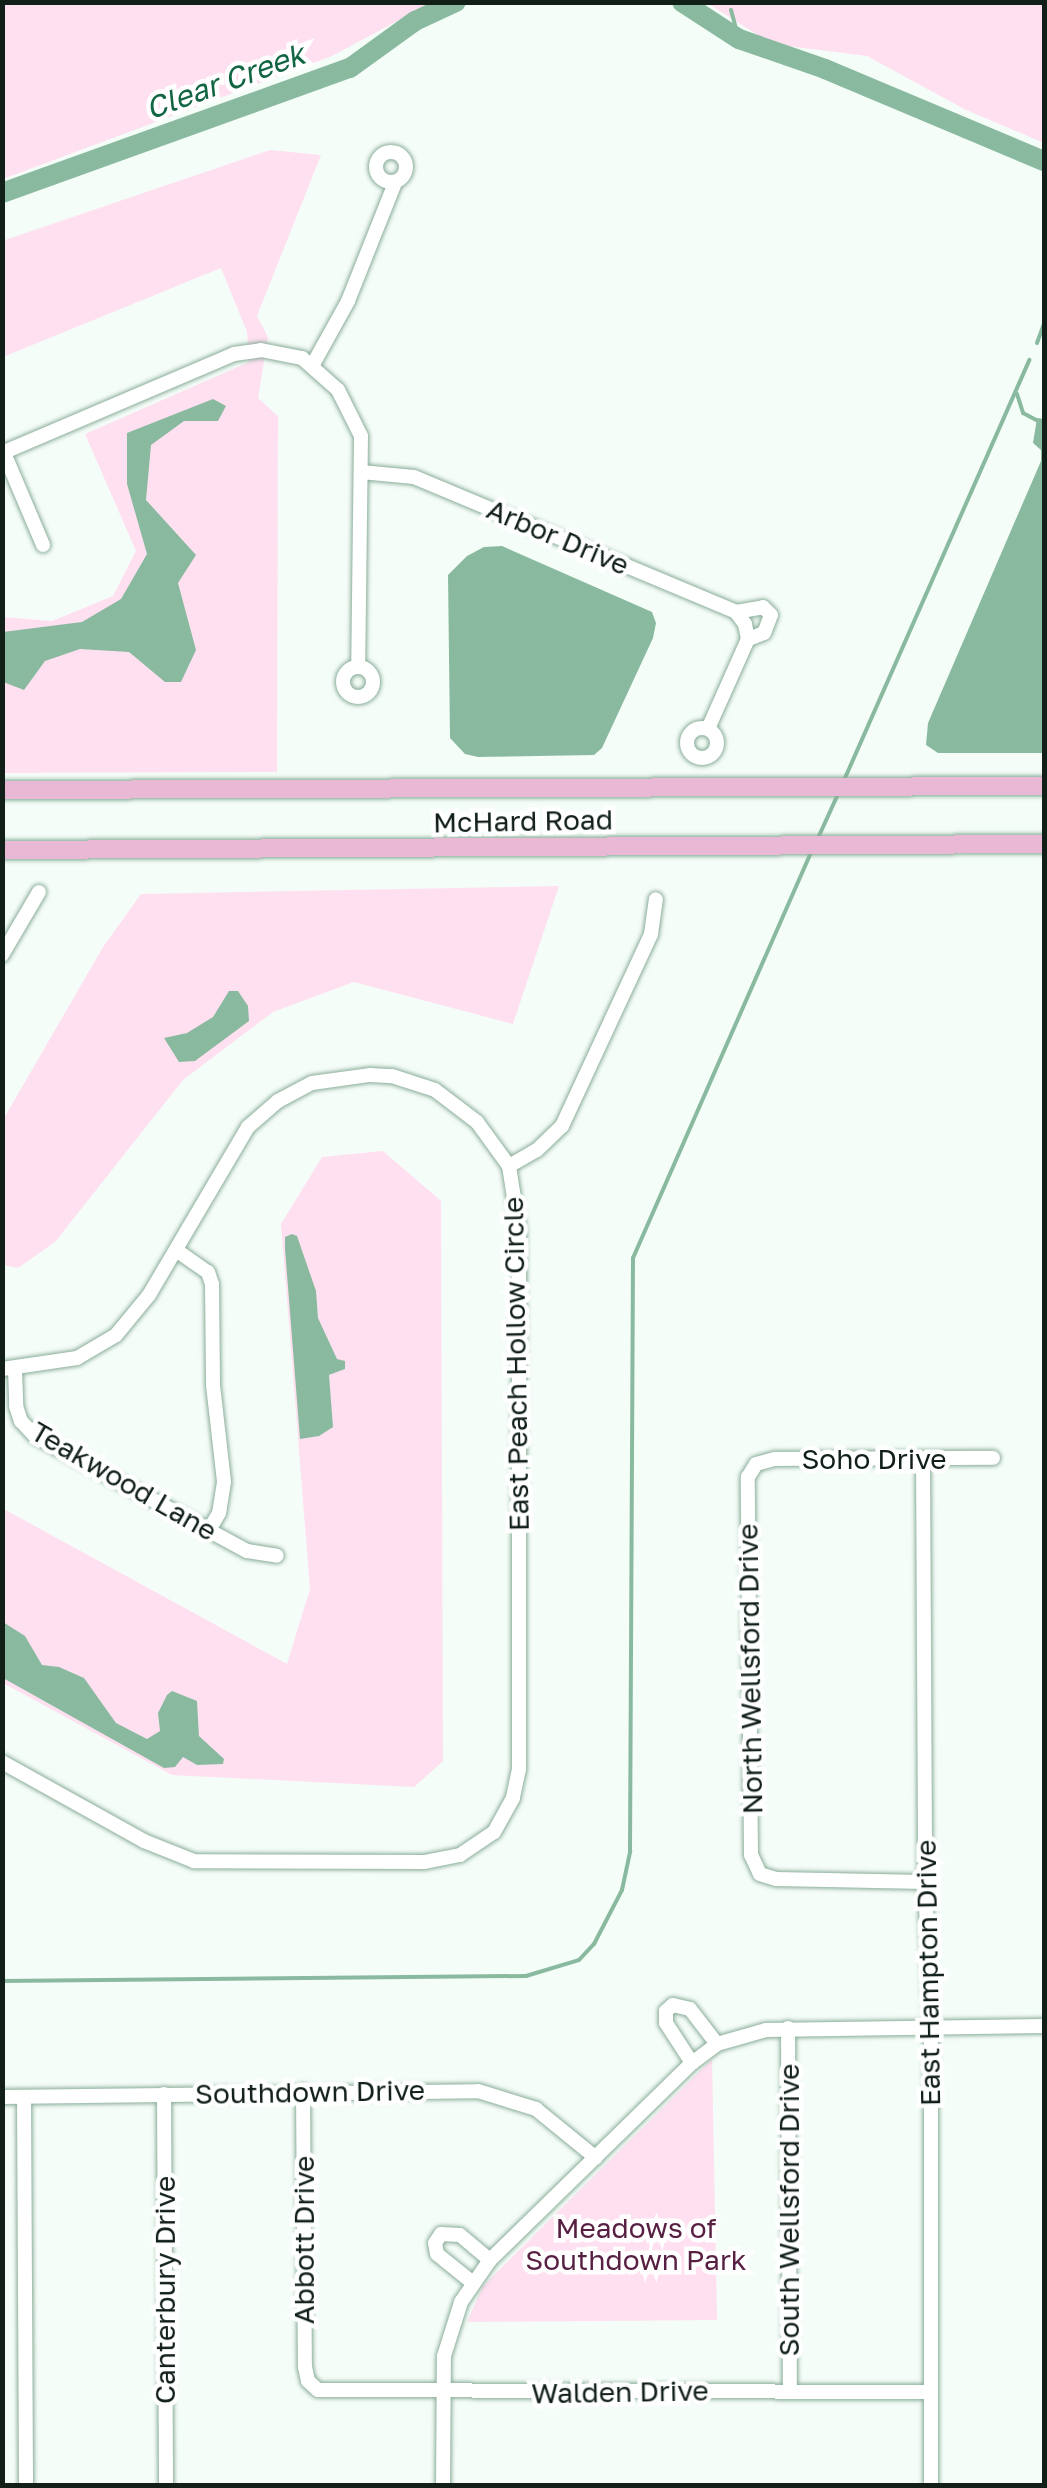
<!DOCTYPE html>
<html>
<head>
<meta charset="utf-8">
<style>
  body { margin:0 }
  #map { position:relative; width:1047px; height:2488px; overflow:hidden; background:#f5fdf8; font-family:"Golos Text",sans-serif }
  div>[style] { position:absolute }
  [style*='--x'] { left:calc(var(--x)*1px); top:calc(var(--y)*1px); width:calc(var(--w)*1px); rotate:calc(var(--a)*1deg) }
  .green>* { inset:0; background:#fee0f0 }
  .water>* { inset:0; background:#89ba9f }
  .stream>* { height:4px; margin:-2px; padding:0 2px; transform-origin:2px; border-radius:2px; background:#89ba9f }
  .river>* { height:20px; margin:-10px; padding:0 10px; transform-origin:10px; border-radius:10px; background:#89ba9f }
  .roads { filter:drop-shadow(0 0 2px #8aad99) drop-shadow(0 0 2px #8aad99) }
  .minor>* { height:14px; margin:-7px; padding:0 7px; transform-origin:7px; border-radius:7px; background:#fff }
  .minor>.ring { margin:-7px; padding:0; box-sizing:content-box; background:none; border:14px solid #fff; border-radius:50% }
  .major>* { height:18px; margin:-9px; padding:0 9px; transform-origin:9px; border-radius:9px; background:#e8b8d4 }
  span { translate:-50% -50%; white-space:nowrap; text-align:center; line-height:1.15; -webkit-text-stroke:9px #fff; paint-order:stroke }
  .street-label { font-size:28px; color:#111f18 }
  .park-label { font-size:28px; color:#571f42 }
  .water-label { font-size:30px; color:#126543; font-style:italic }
  .frame { position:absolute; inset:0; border:5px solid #111f18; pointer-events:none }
</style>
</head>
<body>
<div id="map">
  <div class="green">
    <div style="clip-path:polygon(2px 3px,3px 2px,431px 3px,332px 56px,3px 179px)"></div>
    <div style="clip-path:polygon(707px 3px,1044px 3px,1044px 143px,964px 109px,867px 56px,772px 44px)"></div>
    <div style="clip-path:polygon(270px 150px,321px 155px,257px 316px,268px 337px,258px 398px,278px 416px,277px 772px,3px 773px,3px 617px,52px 621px,113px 596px,136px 551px,85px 434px,249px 362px,247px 332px,221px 268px,3px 357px,2px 241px)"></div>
    <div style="clip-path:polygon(559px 886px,513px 1024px,354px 982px,273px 1012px,183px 1080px,55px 1242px,18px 1268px,3px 1265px,3px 1120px,103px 947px,141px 894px)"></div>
    <div style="clip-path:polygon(383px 1151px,441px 1201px,443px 1761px,414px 1787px,172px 1775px,3px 1683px,2px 1508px,287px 1664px,310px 1589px,281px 1224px,322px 1157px)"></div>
    <div style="clip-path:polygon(712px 2059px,717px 2320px,467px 2322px,483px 2286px)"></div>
  </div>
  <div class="water">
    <div style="clip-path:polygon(213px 399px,226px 406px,218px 421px,184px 421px,151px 445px,146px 500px,196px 555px,178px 583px,196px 650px,181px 682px,165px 682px,129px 652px,80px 649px,45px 661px,24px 690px,3px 682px,3px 632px,82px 622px,121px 599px,147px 554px,127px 484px,127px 433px)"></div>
    <div style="clip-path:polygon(1037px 418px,1044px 419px,1044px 753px,938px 753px,926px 745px,928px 723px,1041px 461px,1041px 450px,1033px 443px)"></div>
    <div style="clip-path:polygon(502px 546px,652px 612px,656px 623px,653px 638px,602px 748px,594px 755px,478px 757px,465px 754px,450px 738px,448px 575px,467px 556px,484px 547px)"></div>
    <div style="clip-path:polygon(229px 991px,238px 991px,248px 1006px,249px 1021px,195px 1061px,179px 1062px,164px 1038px,187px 1033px,213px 1017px)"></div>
    <div style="clip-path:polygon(292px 1234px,297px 1236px,316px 1291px,318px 1318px,337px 1359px,345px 1361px,345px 1369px,329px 1375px,333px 1427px,319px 1436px,300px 1439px,285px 1249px,285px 1237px)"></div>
    <div style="clip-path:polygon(3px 1622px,25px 1636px,42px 1665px,59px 1667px,84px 1678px,116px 1723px,147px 1739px,160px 1731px,158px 1713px,167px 1695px,172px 1691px,197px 1701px,199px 1736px,224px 1759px,223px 1764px,197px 1765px,183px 1757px,175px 1767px,164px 1768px,3px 1678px)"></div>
  </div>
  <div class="stream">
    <div style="--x:731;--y:10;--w:30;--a:75"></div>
    <div style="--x:1037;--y:343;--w:20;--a:-70"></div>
    <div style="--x:1017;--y:394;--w:20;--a:72"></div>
    <div style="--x:1023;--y:413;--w:15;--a:28"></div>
    <div style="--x:845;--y:778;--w:457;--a:-66.2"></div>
    <div style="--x:818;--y:838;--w:51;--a:-65.5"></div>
    <div style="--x:2;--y:1981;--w:524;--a:-0.55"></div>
    <div style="--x:526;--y:1976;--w:55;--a:-16.8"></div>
    <div style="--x:579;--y:1960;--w:22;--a:-47"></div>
    <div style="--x:594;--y:1944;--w:61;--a:-62.6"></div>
    <div style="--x:622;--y:1890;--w:40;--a:-78"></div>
    <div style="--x:630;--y:1851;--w:593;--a:-89.71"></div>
    <div style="--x:633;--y:1258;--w:445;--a:-66.3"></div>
  </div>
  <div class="river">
    <div style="--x:682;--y:2;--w:68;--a:33"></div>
    <div style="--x:739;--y:39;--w:91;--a:19.2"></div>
    <div style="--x:825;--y:69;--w:238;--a:22.8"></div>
    <div style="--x:2;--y:193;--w:370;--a:-19.8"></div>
    <div style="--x:350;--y:68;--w:80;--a:-35.9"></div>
    <div style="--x:415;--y:21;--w:45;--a:-24.9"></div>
  </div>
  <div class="roads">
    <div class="minor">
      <div class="ring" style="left:376px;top:152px;width:16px;height:16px"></div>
      <div style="--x:312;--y:366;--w:74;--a:-61"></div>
      <div style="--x:348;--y:301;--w:127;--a:-68.3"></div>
      <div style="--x:2;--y:453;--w:252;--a:-23.1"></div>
      <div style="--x:234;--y:354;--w:27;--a:-8"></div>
      <div style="--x:261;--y:350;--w:42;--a:11"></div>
      <div style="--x:302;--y:358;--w:48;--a:41.6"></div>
      <div style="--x:338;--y:390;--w:51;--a:63.4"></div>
      <div style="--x:361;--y:436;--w:231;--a:90.7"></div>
      <div style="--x:4;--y:453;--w:100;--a:67"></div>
      <div style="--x:361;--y:472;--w:53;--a:5.4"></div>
      <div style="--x:414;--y:477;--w:349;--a:22.7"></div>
      <div style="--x:736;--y:612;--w:15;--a:53"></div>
      <div style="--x:745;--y:624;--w:15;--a:79"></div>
      <div style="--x:748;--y:639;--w:98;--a:114"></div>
      <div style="--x:736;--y:612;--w:27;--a:-10"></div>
      <div style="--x:763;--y:607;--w:11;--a:45"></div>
      <div style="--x:771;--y:615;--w:19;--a:111"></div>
      <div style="--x:764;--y:633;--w:17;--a:159"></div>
      <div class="ring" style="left:343px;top:667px;width:16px;height:16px"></div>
      <div class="ring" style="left:687px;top:728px;width:16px;height:16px"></div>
      <div style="--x:2;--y:955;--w:73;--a:-59.6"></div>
      <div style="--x:509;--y:1166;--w:32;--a:-30"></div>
      <div style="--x:537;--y:1150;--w:35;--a:-44"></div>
      <div style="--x:562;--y:1126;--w:212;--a:-65.1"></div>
      <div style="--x:651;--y:934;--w:35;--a:-82"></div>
      <div style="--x:176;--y:1250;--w:39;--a:35"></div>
      <div style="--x:208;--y:1272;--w:13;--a:72"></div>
      <div style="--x:212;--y:1284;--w:101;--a:89.4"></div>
      <div style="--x:213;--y:1385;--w:98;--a:83.5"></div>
      <div style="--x:224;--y:1482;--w:31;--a:99"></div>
      <div style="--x:219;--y:1513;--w:20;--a:120"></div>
      <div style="--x:2;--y:1369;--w:76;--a:-8.3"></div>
      <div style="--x:77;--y:1358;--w:45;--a:-30.5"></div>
      <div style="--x:116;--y:1335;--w:52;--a:-50.5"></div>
      <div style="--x:149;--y:1295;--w:195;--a:-59.5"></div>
      <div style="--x:248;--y:1127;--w:40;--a:-41"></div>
      <div style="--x:278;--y:1101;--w:38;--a:-28"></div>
      <div style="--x:312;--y:1083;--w:59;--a:-7.9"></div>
      <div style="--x:370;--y:1075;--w:22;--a:3"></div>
      <div style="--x:392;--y:1076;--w:45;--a:18"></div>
      <div style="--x:435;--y:1090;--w:53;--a:37.3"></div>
      <div style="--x:477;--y:1122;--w:54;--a:54"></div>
      <div style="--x:509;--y:1166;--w:65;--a:81.1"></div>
      <div style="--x:519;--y:1230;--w:539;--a:90"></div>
      <div style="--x:519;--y:1769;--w:30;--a:102"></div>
      <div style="--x:513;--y:1798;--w:39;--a:119"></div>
      <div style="--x:494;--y:1832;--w:41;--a:145.9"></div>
      <div style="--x:460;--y:1855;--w:37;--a:169"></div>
      <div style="--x:424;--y:1862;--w:230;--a:-179.8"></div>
      <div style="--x:194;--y:1861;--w:54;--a:-158.2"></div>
      <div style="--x:144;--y:1841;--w:162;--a:-150.9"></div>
      <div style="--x:15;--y:1369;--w:37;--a:88"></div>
      <div style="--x:16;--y:1406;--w:16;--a:72"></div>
      <div style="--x:21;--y:1421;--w:21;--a:47"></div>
      <div style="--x:35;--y:1436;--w:241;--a:28.5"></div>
      <div style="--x:247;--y:1551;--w:30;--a:9"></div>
      <div style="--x:923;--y:1460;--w:422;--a:89.7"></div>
      <div style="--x:925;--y:1882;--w:146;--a:87.6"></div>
      <div style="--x:931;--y:2028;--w:458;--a:90"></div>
      <div style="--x:925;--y:1882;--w:149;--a:-178.8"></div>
      <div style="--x:776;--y:1879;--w:17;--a:-163"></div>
      <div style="--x:760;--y:1874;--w:21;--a:-115"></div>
      <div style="--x:751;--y:1855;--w:378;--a:-90.5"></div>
      <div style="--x:748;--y:1477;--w:15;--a:-58"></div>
      <div style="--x:756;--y:1464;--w:20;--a:-15"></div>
      <div style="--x:775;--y:1459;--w:218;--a:-0.3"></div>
      <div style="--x:788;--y:2028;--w:363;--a:89.7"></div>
      <div style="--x:692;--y:2063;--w:48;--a:-123"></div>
      <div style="--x:666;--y:2023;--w:12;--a:-90"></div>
      <div style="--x:666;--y:2011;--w:9;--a:-41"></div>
      <div style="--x:673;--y:2005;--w:17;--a:13"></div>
      <div style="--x:690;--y:2009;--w:44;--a:52.4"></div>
      <div style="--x:303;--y:2091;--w:276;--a:89.6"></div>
      <div style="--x:305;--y:2367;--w:14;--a:78"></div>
      <div style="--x:308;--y:2381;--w:13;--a:42"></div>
      <div style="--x:318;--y:2390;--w:612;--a:0.19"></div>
      <div style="--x:164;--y:2094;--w:392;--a:89.7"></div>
      <div style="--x:2;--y:2097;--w:476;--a:-0.7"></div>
      <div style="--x:478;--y:2091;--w:61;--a:17.2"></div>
      <div style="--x:536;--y:2109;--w:77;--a:39.2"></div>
      <div style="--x:24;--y:2097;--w:389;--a:89.7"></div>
      <div style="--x:473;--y:2283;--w:46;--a:-141.1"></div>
      <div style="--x:437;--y:2254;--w:11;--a:-100"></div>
      <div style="--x:435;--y:2243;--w:11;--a:-56"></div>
      <div style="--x:441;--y:2234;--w:19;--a:3"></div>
      <div style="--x:460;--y:2235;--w:39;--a:40"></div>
      <div style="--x:443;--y:2486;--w:130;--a:-89.6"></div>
      <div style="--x:444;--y:2356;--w:57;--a:-72.5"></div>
      <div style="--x:461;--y:2302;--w:51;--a:-55.4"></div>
      <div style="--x:490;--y:2260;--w:282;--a:-44.3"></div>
      <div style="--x:692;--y:2063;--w:31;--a:-37"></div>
      <div style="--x:717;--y:2044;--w:51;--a:-15.9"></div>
      <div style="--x:766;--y:2030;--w:278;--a:-0.8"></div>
    </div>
    <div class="major">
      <div style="--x:2;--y:790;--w:1042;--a:-0.22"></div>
      <div style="--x:2;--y:850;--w:1042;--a:-0.33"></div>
    </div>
  </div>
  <div class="street-label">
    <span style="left:558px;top:537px;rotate:23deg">Arbor Drive</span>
    <span style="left:523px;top:821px;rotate:-1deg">McHard Road</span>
    <span style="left:516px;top:1364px;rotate:-91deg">East Peach Hollow Circle</span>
    <span style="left:874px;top:1459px">Soho Drive</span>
    <span style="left:124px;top:1481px;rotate:30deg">Teakwood Lane</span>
    <span style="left:750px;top:1669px;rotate:-91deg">North Wellsford Drive</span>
    <span style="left:928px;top:1973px;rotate:-91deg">East Hampton Drive</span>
    <span style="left:310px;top:2092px;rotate:-1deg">Southdown Drive</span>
    <span style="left:789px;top:2210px;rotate:-90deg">South Wellsford Drive</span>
    <span style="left:304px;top:2240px;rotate:-90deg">Abbott Drive</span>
    <span style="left:165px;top:2290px;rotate:-90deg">Canterbury Drive</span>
    <span style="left:620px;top:2392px;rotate:-1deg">Walden Drive</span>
  </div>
  <div class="park-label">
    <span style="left:636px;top:2244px">Meadows of<br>Southdown Park</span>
  </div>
  <div class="water-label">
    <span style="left:225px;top:81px;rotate:-20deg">Clear Creek</span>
  </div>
  <div class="frame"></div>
</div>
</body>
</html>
